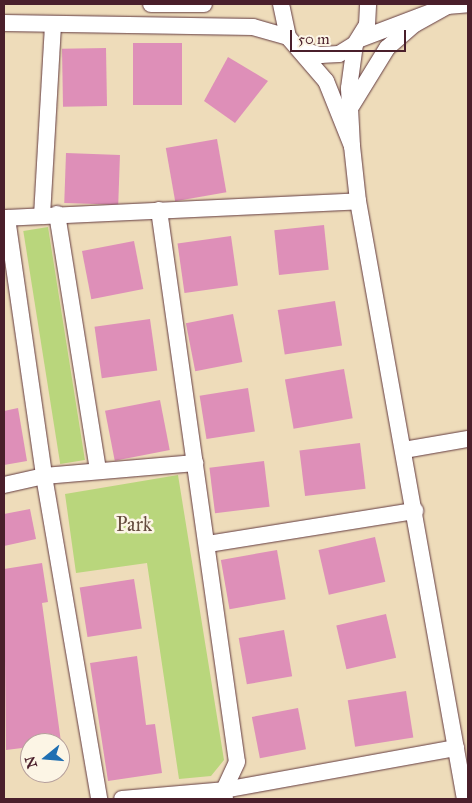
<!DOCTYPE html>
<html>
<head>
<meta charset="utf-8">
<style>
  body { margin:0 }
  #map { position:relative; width:472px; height:803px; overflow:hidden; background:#eedcba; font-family:"IM FELL Great Primer",serif }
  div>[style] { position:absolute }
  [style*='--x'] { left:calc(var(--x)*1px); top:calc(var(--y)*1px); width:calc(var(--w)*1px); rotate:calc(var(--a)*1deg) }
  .green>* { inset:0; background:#b9d67c; transform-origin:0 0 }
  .building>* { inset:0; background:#de8fb8; transform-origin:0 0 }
  .roads { filter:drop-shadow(0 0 1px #633b40) drop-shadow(0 0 1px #633b40) }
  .street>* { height:16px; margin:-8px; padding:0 8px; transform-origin:8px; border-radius:8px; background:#fff }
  span { translate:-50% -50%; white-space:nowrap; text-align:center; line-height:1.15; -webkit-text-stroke:5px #fcf5e5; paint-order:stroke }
  .park-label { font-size:20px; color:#664d3f }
  .frame { position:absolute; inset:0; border:5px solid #4a1f2b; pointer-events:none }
  .north { position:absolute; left:20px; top:733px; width:50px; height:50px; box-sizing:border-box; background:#fcf5e5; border:1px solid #b59f9b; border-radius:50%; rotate:253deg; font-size:14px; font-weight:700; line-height:20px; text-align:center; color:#4a1f2b }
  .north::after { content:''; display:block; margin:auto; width:18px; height:22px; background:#1f6fb2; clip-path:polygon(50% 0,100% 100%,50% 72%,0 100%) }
  .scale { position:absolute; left:290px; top:30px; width:116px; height:22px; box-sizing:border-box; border:2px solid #4a1f2b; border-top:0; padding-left:6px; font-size:15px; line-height:18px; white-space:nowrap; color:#4a1f2b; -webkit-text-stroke:4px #fcf5e5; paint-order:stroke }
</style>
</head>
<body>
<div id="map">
  <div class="green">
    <div style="left:48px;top:227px;width:236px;height:25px;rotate:81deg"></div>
    <div style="clip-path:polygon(178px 475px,224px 760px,211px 776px,179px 779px,147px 563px,76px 573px,65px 494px)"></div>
  </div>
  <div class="building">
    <div style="left:133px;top:43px;width:49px;height:62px"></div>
    <div style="left:106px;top:48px;width:58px;height:44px;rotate:89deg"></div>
    <div style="clip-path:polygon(228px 57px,268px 81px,235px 123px,204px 101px)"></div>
    <div style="left:217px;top:139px;width:54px;height:52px;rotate:80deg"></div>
    <div style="left:66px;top:153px;width:54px;height:50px;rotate:2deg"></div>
    <div style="left:324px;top:225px;width:45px;height:50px;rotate:84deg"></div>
    <div style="left:231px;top:236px;width:50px;height:54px;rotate:82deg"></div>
    <div style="left:134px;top:241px;width:49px;height:53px;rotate:79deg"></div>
    <div style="left:335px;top:301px;width:45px;height:58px;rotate:81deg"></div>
    <div style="left:233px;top:314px;width:49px;height:48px;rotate:79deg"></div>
    <div style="left:150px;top:319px;width:52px;height:56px;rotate:82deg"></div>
    <div style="left:344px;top:369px;width:50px;height:60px;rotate:80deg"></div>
    <div style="left:248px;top:388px;width:44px;height:49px;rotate:81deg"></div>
    <div style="left:160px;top:400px;width:51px;height:56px;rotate:79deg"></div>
    <div style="clip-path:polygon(18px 408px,27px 461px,4px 465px,4px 411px)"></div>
    <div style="left:360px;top:443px;width:46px;height:61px;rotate:83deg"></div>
    <div style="left:264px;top:461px;width:46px;height:55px;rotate:83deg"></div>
    <div style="clip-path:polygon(30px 509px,36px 539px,4px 546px,4px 514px)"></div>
    <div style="left:375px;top:537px;width:46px;height:58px;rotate:77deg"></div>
    <div style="left:277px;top:550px;width:50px;height:57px;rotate:80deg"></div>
    <div style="clip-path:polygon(42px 563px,48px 602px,42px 603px,61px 742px,30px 743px,30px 747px,6px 750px,4px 569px)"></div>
    <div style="left:134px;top:579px;width:50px;height:55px;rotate:81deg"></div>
    <div style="left:386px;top:614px;width:45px;height:51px;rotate:77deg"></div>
    <div style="left:284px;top:630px;width:47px;height:46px;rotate:80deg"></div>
    <div style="clip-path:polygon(137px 656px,146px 725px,155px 724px,162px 773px,108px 781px,90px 663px)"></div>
    <div style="left:406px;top:691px;width:47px;height:59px;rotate:81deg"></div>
    <div style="left:298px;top:708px;width:42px;height:47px;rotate:79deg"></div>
  </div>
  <div class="roads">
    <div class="street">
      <div style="--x:151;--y:4;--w:53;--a:0"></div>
      <div style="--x:281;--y:4;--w:34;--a:78"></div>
      <div style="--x:288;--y:37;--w:58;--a:49.2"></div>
      <div style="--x:326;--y:81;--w:70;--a:68.2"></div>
      <div style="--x:352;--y:146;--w:58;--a:-93"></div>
      <div style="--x:349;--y:88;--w:44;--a:-82.2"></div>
      <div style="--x:4;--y:23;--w:249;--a:0.9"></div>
      <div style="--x:253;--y:27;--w:36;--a:16"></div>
      <div style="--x:360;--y:39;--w:93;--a:-20.8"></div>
      <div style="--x:447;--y:6;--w:21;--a:-5"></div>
      <div style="--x:302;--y:50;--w:19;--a:16"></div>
      <div style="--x:320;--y:55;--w:19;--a:-3"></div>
      <div style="--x:339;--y:54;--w:19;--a:-32"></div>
      <div style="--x:355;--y:44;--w:22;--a:-58"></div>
      <div style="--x:367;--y:25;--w:21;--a:-87"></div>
      <div style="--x:352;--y:105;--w:67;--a:-58.4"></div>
      <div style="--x:387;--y:48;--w:37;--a:-41"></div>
      <div style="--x:415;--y:24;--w:37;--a:-29"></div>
      <div style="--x:352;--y:146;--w:55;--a:83.8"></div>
      <div style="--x:159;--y:210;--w:557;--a:81.96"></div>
      <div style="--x:237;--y:762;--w:31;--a:115"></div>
      <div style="--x:224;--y:790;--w:9;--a:84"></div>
      <div style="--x:57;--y:214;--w:259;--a:80.9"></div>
      <div style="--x:42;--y:216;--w:192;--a:-86.7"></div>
      <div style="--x:4;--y:218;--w:354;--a:-2.7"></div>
      <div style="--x:358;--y:201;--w:607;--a:79.86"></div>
      <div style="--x:7;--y:218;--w:261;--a:81.8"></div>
      <div style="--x:44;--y:476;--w:328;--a:80.3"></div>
      <div style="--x:404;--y:450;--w:65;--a:-9.8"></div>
      <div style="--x:4;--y:485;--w:41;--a:-12.7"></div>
      <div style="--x:44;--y:476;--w:152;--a:-4.9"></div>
      <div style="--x:208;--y:544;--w:210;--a:-9.1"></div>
      <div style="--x:122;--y:799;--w:102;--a:-5"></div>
      <div style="--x:224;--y:790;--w:236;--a:-10.3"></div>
    </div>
  </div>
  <div class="park-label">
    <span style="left:134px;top:524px">Park</span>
  </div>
  <div class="frame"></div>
  <div class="north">N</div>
  <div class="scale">50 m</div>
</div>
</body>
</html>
